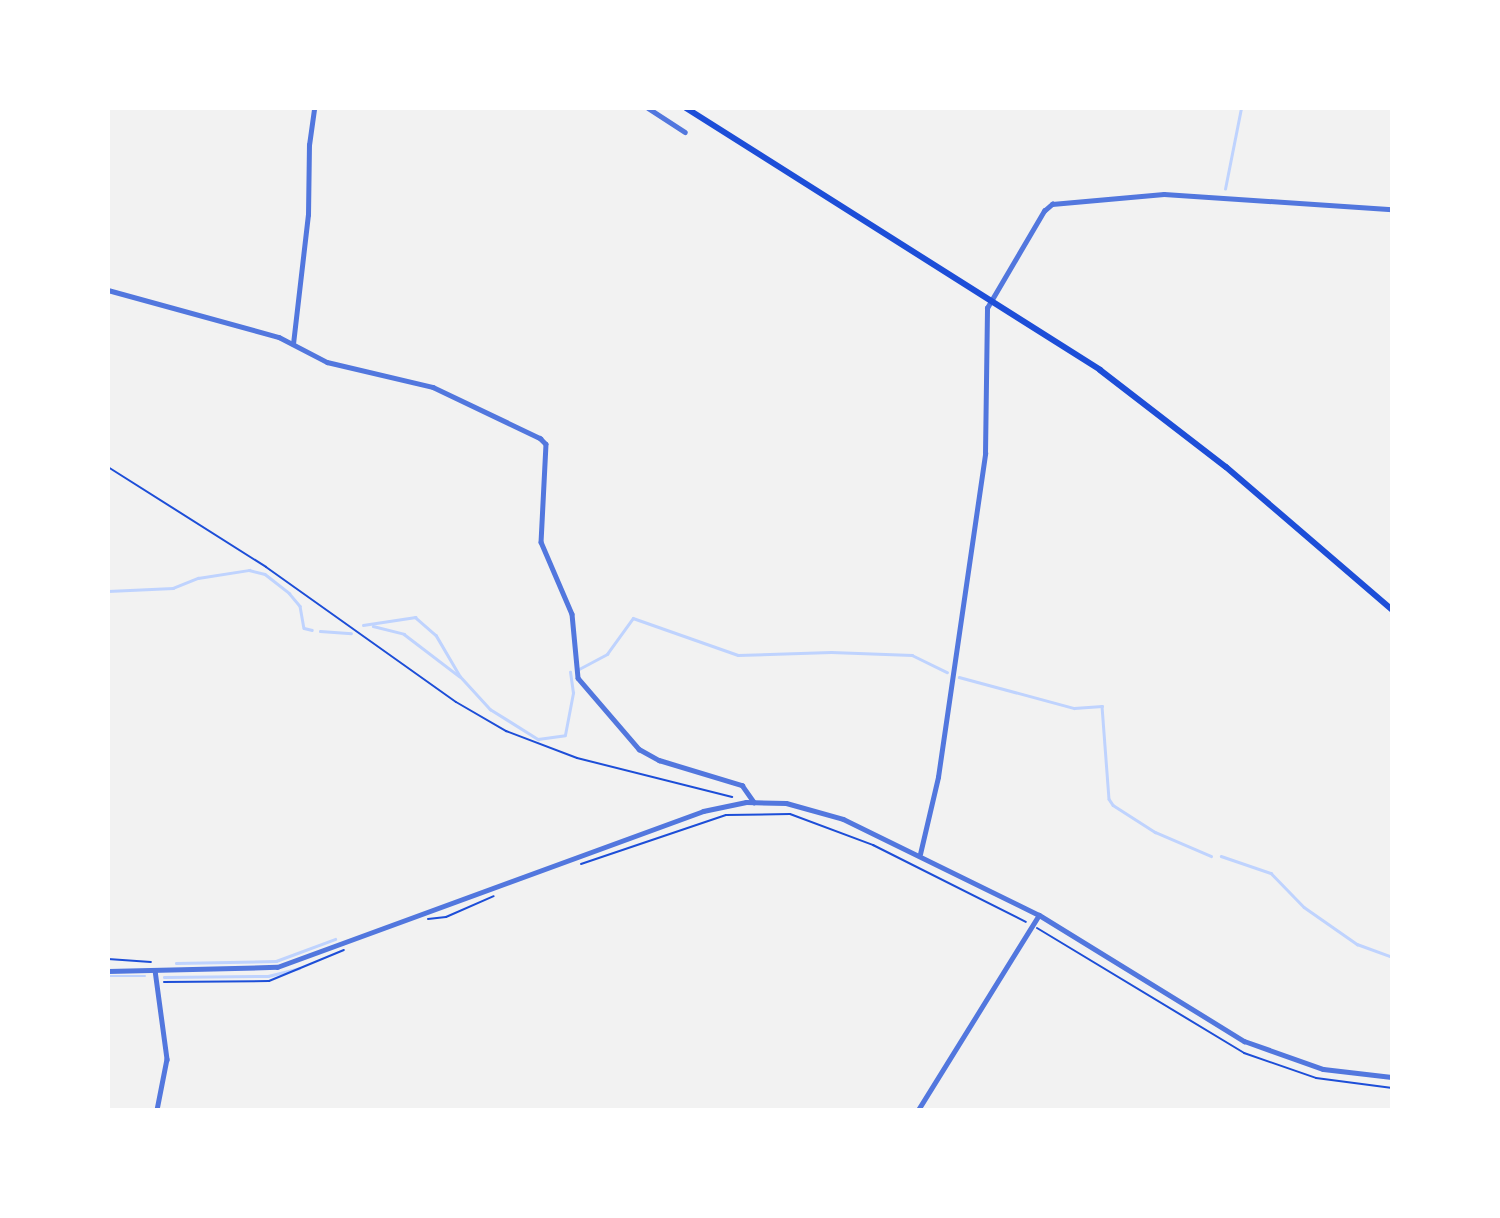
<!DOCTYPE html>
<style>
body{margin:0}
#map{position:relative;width:1500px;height:1218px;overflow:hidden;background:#f2f2f2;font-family:Figtree,sans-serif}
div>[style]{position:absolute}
.stream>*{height:2.5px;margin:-1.25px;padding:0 1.25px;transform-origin:1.25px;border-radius:1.25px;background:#bfd3fe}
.path>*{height:2px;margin:-1px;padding:0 1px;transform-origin:1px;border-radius:1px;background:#1d4ed8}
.minor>*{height:4.5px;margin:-2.25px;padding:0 2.25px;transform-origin:2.25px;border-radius:2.25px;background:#5277de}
.tertiary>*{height:5px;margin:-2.5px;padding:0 2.5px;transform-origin:2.5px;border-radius:2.5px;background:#5277de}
.primary>*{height:6px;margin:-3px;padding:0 3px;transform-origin:3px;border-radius:3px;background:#1d4ed8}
span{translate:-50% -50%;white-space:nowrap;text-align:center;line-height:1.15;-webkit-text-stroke:5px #fff;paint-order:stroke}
.frame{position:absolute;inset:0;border:110px solid #fff;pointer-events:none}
</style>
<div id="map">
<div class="stream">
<div style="left:1225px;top:189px;width:83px;rotate:-78.8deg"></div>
<div style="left:108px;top:591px;width:65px;rotate:-2.6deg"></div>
<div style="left:173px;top:588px;width:27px;rotate:-22deg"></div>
<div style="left:198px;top:578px;width:52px;rotate:-8.9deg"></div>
<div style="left:249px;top:570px;width:16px;rotate:14deg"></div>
<div style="left:265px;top:574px;width:31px;rotate:38deg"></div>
<div style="left:289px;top:593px;width:17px;rotate:50deg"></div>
<div style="left:300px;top:606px;width:22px;rotate:80deg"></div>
<div style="left:304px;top:628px;width:8px;rotate:14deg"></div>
<div style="left:363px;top:625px;width:53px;rotate:-8.7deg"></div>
<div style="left:415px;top:617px;width:28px;rotate:41deg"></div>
<div style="left:436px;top:635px;width:48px;rotate:59.7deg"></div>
<div style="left:460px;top:676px;width:45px;rotate:47.7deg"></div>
<div style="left:490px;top:709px;width:57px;rotate:32deg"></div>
<div style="left:538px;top:739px;width:27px;rotate:-8deg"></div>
<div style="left:565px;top:735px;width:43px;rotate:-79.2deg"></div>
<div style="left:573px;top:693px;width:21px;rotate:-98deg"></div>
<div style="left:373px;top:626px;width:32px;rotate:14deg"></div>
<div style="left:404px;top:634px;width:69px;rotate:37.4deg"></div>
<div style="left:320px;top:631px;width:31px;rotate:4deg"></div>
<div style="left:579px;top:669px;width:32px;rotate:-28deg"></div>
<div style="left:607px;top:654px;width:44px;rotate:-54.2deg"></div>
<div style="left:633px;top:618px;width:111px;rotate:19.4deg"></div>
<div style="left:738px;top:655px;width:93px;rotate:-1.8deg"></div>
<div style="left:831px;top:652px;width:81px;rotate:2.1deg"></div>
<div style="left:912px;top:655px;width:39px;rotate:26deg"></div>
<div style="left:959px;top:677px;width:119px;rotate:15.1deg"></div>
<div style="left:1074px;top:708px;width:28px;rotate:-4deg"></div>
<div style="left:1102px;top:706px;width:93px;rotate:85.7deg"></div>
<div style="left:1109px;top:799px;width:7px;rotate:56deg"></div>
<div style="left:1113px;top:805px;width:50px;rotate:32.7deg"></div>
<div style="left:1155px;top:832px;width:61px;rotate:23.2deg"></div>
<div style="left:1221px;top:856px;width:53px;rotate:18.8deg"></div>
<div style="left:1271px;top:873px;width:47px;rotate:45.9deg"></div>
<div style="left:1304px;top:907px;width:65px;rotate:34.9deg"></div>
<div style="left:1357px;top:944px;width:37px;rotate:20deg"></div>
<div style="left:176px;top:963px;width:100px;rotate:-1.1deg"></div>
<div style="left:276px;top:961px;width:63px;rotate:-20.4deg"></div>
<div style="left:108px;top:976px;width:37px"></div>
<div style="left:164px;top:977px;width:104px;rotate:-0.6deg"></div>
<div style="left:268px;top:976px;width:32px;rotate:-14deg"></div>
</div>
<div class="path">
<div style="left:108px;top:467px;width:187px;rotate:32.3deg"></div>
<div style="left:266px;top:567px;width:233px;rotate:35.4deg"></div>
<div style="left:456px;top:702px;width:58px;rotate:30.1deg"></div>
<div style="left:506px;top:731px;width:76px;rotate:20.8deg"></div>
<div style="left:577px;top:758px;width:160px;rotate:14.1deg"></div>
<div style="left:581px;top:864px;width:153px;rotate:-18.7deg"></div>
<div style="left:726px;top:815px;width:64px;rotate:-0.9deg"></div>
<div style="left:790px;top:814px;width:89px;rotate:20.5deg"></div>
<div style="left:873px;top:845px;width:171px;rotate:26.7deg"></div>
<div style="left:428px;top:919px;width:18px;rotate:-6deg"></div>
<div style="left:446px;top:917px;width:52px;rotate:-23.6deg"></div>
<div style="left:1037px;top:928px;width:242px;rotate:31.1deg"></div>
<div style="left:1244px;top:1053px;width:76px;rotate:19.1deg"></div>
<div style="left:1316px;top:1078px;width:77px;rotate:7.5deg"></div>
<div style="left:108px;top:959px;width:43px;rotate:4deg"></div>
<div style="left:164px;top:982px;width:105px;rotate:-0.5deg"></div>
<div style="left:269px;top:981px;width:81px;rotate:-22.5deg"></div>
</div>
<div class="minor">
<div style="left:648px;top:108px;width:44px;rotate:33deg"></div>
<div style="left:108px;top:290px;width:177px;rotate:15.4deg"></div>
<div style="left:279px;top:337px;width:54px;rotate:27.5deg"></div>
<div style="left:327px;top:362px;width:109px;rotate:13.3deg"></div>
<div style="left:433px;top:387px;width:119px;rotate:25.5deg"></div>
<div style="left:540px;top:438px;width:8px;rotate:45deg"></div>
<div style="left:546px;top:444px;width:98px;rotate:92.9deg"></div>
<div style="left:541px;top:542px;width:78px;rotate:66.7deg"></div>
<div style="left:572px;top:614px;width:64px;rotate:84.6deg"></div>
<div style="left:578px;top:678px;width:94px;rotate:49.3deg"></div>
<div style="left:639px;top:749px;width:23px;rotate:29deg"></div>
<div style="left:659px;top:760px;width:87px;rotate:16.8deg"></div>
<div style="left:742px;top:785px;width:21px;rotate:55deg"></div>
<div style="left:293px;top:344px;width:130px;rotate:-83.4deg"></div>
<div style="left:308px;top:215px;width:70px;rotate:-89.2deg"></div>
<div style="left:309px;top:145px;width:37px;rotate:-82deg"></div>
<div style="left:920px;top:854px;width:79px;rotate:-76.8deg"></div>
<div style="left:938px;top:777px;width:327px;rotate:-81.7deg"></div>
<div style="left:985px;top:453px;width:145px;rotate:-89.2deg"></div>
<div style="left:987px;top:308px;width:113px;rotate:-59.6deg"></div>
<div style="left:1044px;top:211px;width:11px;rotate:-41deg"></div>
<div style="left:1052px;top:204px;width:112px;rotate:-5.1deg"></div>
<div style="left:1164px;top:194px;width:228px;rotate:3.8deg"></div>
<div style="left:155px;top:970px;width:90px;rotate:82.3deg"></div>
<div style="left:167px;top:1059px;width:52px;rotate:101.1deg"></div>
<div style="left:918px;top:1110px;width:229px;rotate:-58.2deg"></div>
</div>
<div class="tertiary">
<div style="left:108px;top:971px;width:169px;rotate:-1.4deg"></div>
<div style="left:277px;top:967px;width:454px;rotate:-20.1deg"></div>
<div style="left:703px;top:811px;width:44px;rotate:-11.8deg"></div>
<div style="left:746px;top:802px;width:40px;rotate:1.4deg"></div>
<div style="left:786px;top:803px;width:59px;rotate:15.7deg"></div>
<div style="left:843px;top:819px;width:218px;rotate:26.1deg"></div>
<div style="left:1039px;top:915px;width:241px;rotate:31.6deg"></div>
<div style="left:1244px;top:1041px;width:84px;rotate:19.5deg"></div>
<div style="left:1323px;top:1069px;width:69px;rotate:6.6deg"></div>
</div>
<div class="primary">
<div style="left:686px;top:108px;width:490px;rotate:32.3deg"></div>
<div style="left:1100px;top:370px;width:159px;rotate:37.6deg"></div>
<div style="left:1226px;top:467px;width:219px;rotate:40.7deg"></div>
</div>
<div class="frame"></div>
</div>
